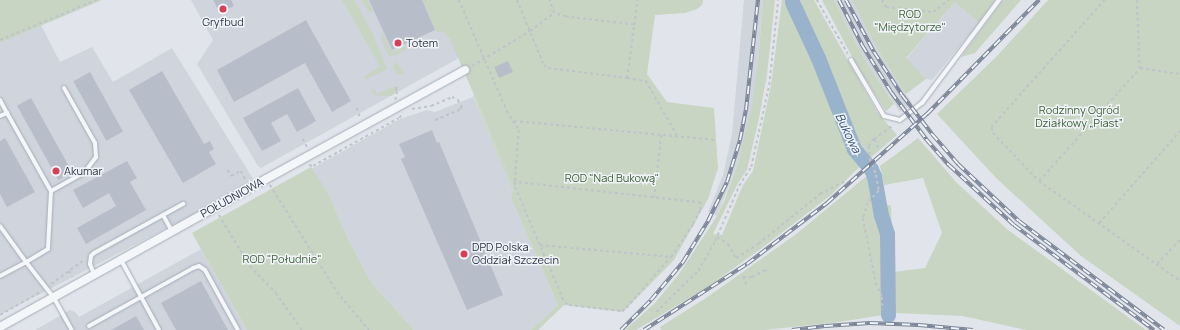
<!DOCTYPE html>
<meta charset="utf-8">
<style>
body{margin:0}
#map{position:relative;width:1180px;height:330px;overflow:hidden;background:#e1e5eb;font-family:Manrope,sans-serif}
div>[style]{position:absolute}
.built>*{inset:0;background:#cfd4dd}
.green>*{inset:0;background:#c7d5c2}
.river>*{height:15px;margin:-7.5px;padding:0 7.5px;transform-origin:7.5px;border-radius:7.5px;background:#9ab3cd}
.building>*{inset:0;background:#b8bec9;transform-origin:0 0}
.path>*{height:1.5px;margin-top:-0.75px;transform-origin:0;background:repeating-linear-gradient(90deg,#bfc3ca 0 3px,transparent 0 6px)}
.roads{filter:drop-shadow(0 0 1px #a6acb6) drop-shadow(0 0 1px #a6acb6)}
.service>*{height:4px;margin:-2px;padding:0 2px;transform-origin:2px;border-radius:2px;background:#f4f6f9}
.minor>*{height:8px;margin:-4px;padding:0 4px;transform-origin:4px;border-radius:4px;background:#f4f6f9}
.rail>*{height:4px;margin-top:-2px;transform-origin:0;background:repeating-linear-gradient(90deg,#f1f4f8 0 8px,#7a8496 0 16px);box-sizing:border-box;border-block:1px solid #7a8496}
.dots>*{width:11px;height:11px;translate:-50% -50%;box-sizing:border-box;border:2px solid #f1f4f8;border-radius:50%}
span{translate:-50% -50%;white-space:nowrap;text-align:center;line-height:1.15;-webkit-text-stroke:3px #f1f4f8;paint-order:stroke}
.park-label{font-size:11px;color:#3d6135}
.poi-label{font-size:11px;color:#283244}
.left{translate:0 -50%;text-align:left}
.street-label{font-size:11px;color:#283244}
.water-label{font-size:12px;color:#2f517b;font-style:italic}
</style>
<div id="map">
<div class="built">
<div style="clip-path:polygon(191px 0,433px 0,459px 58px,261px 168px,258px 166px,197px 64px,213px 40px)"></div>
<div style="clip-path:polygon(744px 0,763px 0,756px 86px,749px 124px,738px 163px,717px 216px,708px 212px,723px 175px,732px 134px)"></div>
<div style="clip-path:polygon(834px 0,852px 0,877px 49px,912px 103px,900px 112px,862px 55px)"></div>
<div style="clip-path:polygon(955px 2px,979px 23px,932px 80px,926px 79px,906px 59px)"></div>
<div style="clip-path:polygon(41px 25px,60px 62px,92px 47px,113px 82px,172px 48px,255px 182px,0 315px,0 43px)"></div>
<div style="clip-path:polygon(473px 97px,513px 191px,511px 198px,558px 305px,531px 330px,414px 330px,371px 282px,348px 239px,328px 193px,311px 169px,400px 119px,427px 110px,435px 112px)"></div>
<div style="clip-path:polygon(201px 249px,247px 330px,35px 330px,70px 310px,75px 312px,79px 317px)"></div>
</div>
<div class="green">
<div style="clip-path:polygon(0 0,102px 0,0 43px)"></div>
<div style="clip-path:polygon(342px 0,354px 0,372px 32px,387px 69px,366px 79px,371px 90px,374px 89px,377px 94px,395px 86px,397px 90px,391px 96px,374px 95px,364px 77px,380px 66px)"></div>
<div style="clip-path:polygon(361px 0,368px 0,374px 13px,368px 11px)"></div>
<div style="clip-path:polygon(422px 0,703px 0,702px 5px,697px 9px,685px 13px,655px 15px,647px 74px,667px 102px,714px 108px,718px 168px,708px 199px,674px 260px,623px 312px,564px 305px,538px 330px,531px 330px,558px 305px,511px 198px,513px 191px,473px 96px,474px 96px,541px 251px,450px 39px,444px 32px,437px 32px)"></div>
<div style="clip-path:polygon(763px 0,775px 0,767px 75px,759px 118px,747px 170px,738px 183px,713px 234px,722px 235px,743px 185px,753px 171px,771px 85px,782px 0,814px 0,877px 112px,897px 135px,854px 172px,831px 195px,755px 253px,706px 288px,636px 330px,625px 330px,655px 303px,679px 274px,717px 216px,725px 199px,738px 163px,752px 105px,758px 63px)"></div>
<div style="clip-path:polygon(822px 0,834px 0,862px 55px,894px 104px,886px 111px,856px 64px)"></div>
<div style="clip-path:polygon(852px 0,995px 0,979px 23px,955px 2px,906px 58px,926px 79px,906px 94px,877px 49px)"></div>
<div style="clip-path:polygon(1003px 0,1021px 0,975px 53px,961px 57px)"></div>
<div style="clip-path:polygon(1048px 0,1180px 0,1180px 326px,1081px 256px,996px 178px,937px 114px,997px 56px)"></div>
<div style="clip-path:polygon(382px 32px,392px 52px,411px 44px,412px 46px,394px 56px,390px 56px,386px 51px,381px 36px)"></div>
<div style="clip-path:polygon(397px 62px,404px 73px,401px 75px,397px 74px,393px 66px)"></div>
<div style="clip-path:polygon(918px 138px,957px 183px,1008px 230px,1146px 330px,1026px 330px,963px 316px,896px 313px,839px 322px,764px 330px,661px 330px,660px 327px,706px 298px,795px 235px,868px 175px,878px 201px,891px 206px,894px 272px,925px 268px,942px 233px,923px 178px,884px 185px,880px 166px)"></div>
<div style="clip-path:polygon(311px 167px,328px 193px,348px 239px,371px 282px,414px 330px,247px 330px,192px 233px)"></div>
</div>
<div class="river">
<div style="left:792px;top:2px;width:62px;rotate:65.1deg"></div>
<div style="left:818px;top:58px;width:98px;rotate:68.4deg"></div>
<div style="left:854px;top:149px;width:26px;rotate:50deg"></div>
<div style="left:871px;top:169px;width:8px;rotate:67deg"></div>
<div style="left:874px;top:176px;width:40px;rotate:80deg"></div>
<div style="left:881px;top:215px;width:20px;rotate:72deg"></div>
<div style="left:887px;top:234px;width:81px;rotate:89.3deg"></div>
</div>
<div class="building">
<div style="clip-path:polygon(213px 0,231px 0,234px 6px,220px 13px)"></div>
<div style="clip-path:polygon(369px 0,422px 0,435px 30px,392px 50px)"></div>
<div style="clip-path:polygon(306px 20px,351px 101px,332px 112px,305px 63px,234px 102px,217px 70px)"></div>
<div style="left:508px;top:61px;width:12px;height:15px;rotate:66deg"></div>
<div style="clip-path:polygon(162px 71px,204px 144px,210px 141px,214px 149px,209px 152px,216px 164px,183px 183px,129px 90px)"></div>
<div style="left:90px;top:72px;width:68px;height:19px;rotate:61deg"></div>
<div style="clip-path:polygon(298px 88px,316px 121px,297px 132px,287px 114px,271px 123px,281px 141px,262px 151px,243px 118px)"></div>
<div style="left:31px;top:98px;width:85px;height:16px;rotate:61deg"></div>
<div style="clip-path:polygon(432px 130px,437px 143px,439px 142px,503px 295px,467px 310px,401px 159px,405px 157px,399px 144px)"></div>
<div style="clip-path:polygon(5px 138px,35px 192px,7px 207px,0 194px,0 141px)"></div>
<div style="clip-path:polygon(127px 161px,137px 178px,130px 182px,146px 210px,86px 244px,77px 228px,116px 206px,109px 193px,83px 208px,73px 190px)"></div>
<div style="clip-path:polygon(201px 281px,228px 330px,176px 330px,165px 310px,161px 303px)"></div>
<div style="clip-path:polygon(136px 316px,144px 330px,111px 330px)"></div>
</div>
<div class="path">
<div style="left:459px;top:0;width:121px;rotate:66.6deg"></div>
<div style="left:507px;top:111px;width:22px;rotate:58deg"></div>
<div style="left:519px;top:130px;width:52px;rotate:94.4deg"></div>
<div style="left:515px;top:182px;width:5px;rotate:90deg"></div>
<div style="left:515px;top:187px;width:126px;rotate:66.7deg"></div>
<div style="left:565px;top:303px;width:4px;rotate:27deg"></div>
<div style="left:569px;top:305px;width:53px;rotate:6.5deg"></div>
<div style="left:622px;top:311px;width:5px;rotate:-37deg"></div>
<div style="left:626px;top:308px;width:68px;rotate:-48.6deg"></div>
<div style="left:671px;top:257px;width:40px;rotate:-56deg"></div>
<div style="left:693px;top:224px;width:16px;rotate:-63deg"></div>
<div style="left:700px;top:210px;width:7px;rotate:-82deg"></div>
<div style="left:701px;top:203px;width:187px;rotate:-173.6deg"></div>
<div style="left:517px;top:0;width:70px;rotate:67.4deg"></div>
<div style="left:544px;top:65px;width:5px;rotate:37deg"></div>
<div style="left:548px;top:68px;width:80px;rotate:7.2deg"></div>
<div style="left:627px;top:78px;width:53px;rotate:-82.5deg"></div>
<div style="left:634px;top:25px;width:68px;rotate:-173.3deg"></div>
<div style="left:566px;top:17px;width:13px;rotate:-162deg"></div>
<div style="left:554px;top:13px;width:14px;rotate:-111deg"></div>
<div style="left:817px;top:0;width:62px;rotate:60.1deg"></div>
<div style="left:882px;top:0;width:8px;rotate:60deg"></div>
<div style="left:886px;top:7px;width:47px;rotate:6.1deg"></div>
<div style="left:933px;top:12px;width:20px;rotate:-37deg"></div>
<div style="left:1105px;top:0;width:170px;rotate:131.7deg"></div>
<div style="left:992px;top:127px;width:6px;rotate:81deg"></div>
<div style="left:993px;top:133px;width:66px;rotate:46.2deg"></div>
<div style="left:1039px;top:181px;width:173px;rotate:35.3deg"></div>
<div style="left:1137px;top:0;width:68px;rotate:87.5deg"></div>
<div style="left:634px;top:25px;width:25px;rotate:-83deg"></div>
<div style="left:0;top:40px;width:104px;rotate:-22.6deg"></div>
<div style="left:472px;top:66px;width:68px;rotate:-31.1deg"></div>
<div style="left:530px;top:31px;width:30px;rotate:-37deg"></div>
<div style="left:627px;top:78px;width:19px;rotate:9deg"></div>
<div style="left:646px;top:81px;width:64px;rotate:60.3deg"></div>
<div style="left:395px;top:100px;width:8px;rotate:-76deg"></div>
<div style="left:397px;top:92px;width:4px;rotate:-124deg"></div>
<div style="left:395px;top:89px;width:5px;rotate:-37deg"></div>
<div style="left:357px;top:108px;width:10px;rotate:73deg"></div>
<div style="left:412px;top:109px;width:19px;rotate:-9deg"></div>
<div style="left:431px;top:106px;width:23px;rotate:-23deg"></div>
<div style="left:452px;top:97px;width:7px;rotate:27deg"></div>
<div style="left:458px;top:100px;width:8px;rotate:60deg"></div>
<div style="left:462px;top:107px;width:4px;rotate:124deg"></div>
<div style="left:460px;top:110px;width:28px;rotate:157deg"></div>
<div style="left:514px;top:121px;width:203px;rotate:5.4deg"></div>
<div style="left:303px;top:139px;width:9px;rotate:63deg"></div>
<div style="left:874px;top:139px;width:9px;rotate:126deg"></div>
<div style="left:869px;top:146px;width:13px;rotate:86deg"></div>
<div style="left:870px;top:159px;width:17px;rotate:69deg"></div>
<div style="left:876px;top:175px;width:16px;rotate:79deg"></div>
<div style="left:879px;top:191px;width:16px;rotate:133deg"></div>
<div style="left:868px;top:203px;width:16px;rotate:108deg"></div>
<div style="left:863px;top:218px;width:66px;rotate:78.7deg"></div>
<div style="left:876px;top:283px;width:15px;rotate:67deg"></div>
<div style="left:882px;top:297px;width:13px;rotate:86deg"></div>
<div style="left:878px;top:148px;width:10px;rotate:-114deg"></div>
<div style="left:874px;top:139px;width:24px;rotate:-36deg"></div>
<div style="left:309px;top:165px;width:4px;rotate:14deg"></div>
<div style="left:313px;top:166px;width:98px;rotate:-29.2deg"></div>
<div style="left:399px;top:118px;width:6px;rotate:-51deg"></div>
<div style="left:228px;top:170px;width:7px;rotate:63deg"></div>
<div style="left:231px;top:176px;width:11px;rotate:-27deg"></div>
<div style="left:241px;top:171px;width:11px;rotate:63deg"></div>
<div style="left:1039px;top:181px;width:152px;rotate:-48.2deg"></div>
<div style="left:1140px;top:68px;width:40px;rotate:8.5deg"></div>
<div style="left:270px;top:185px;width:126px;rotate:57.9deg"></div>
<div style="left:337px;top:292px;width:50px;rotate:49.9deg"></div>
<div style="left:654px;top:198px;width:63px;rotate:-83.7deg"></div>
<div style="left:219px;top:215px;width:60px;rotate:58.7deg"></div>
<div style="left:250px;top:266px;width:37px;rotate:46deg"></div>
<div style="left:276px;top:293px;width:45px;rotate:54.9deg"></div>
<div style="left:1099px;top:223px;width:123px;rotate:-48.6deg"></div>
<div style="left:717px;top:237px;width:13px;rotate:32deg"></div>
<div style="left:728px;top:244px;width:16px;rotate:60deg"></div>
<div style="left:736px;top:258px;width:26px;rotate:-32deg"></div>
<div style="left:758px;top:244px;width:80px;rotate:-38.9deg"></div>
<div style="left:820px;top:194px;width:30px;rotate:-27deg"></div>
<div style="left:540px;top:245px;width:132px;rotate:5.2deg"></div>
<div style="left:1157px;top:264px;width:34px;rotate:-47deg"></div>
<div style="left:69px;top:271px;width:7px;rotate:56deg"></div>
<div style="left:51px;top:284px;width:41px;rotate:-36deg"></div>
<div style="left:746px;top:285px;width:9px;rotate:-111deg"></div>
<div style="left:743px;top:277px;width:9px"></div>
<div style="left:752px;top:277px;width:16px;rotate:-27deg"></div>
<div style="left:766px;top:270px;width:1px;rotate:45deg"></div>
<div style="left:656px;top:312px;width:59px;rotate:-44.3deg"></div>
<div style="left:698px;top:271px;width:34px;rotate:-60deg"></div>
<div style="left:715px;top:241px;width:60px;rotate:-66.4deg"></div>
<div style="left:739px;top:186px;width:22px;rotate:-58deg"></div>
<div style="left:751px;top:167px;width:84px;rotate:-77.6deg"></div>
<div style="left:769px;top:85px;width:85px;rotate:-84deg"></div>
<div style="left:0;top:315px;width:48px;rotate:-29.7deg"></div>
</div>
<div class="roads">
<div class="service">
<div style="left:851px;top:60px;width:65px;rotate:59.5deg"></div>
<div style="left:884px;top:116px;width:16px;rotate:14deg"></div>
<div style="left:900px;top:120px;width:28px;rotate:-38deg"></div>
<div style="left:922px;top:103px;width:129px;rotate:-53.2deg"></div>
<div style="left:0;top:100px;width:15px;rotate:62deg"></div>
<div style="left:0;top:116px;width:8px;rotate:-23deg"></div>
<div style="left:7px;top:113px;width:90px;rotate:60.6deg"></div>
<div style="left:51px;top:191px;width:58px;rotate:93deg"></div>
<div style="left:48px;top:249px;width:26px;rotate:149deg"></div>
<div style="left:26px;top:262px;width:44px;rotate:-125.8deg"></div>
<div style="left:51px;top:191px;width:38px;rotate:-29deg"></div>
<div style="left:84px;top:173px;width:20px;rotate:-53deg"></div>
<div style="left:96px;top:157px;width:14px;rotate:-94deg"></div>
<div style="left:95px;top:143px;width:63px;rotate:-119.4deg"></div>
<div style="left:163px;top:215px;width:18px;rotate:61deg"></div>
<div style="left:121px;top:260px;width:80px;rotate:61.5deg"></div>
<div style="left:94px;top:274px;width:11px;rotate:-112deg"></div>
<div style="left:90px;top:264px;width:8px;rotate:-83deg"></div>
<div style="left:91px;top:256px;width:4px;rotate:-45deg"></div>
<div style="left:94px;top:253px;width:102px;rotate:-28.8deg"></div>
<div style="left:0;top:276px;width:30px;rotate:-28deg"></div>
<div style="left:26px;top:262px;width:46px;rotate:52.1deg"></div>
<div style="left:54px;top:298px;width:37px;rotate:61deg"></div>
<div style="left:89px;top:326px;width:119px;rotate:-29.1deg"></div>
<div style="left:193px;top:268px;width:6px;rotate:-18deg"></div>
<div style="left:199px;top:266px;width:7px;rotate:34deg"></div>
<div style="left:205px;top:270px;width:68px;rotate:61.2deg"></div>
</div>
<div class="minor">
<div style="left:0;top:327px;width:304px;rotate:-29.1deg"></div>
<div style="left:266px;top:179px;width:227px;rotate:-28.7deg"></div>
</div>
</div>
<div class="rail">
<div style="left:839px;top:0;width:51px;rotate:62.9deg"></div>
<div style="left:862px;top:45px;width:55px;rotate:58.3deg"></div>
<div style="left:891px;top:92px;width:59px;rotate:53.3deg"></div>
<div style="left:926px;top:139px;width:35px;rotate:49deg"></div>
<div style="left:949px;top:165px;width:88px;rotate:42.7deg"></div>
<div style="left:1014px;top:225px;width:175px;rotate:36.9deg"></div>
<div style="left:846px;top:0;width:59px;rotate:61.7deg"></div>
<div style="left:874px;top:52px;width:51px;rotate:56.9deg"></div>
<div style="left:902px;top:95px;width:49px;rotate:52.4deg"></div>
<div style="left:932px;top:134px;width:40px;rotate:49deg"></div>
<div style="left:958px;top:164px;width:83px;rotate:43.1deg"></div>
<div style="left:1019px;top:221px;width:181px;rotate:36.9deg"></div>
<div style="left:621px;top:330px;width:42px;rotate:-45deg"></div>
<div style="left:651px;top:300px;width:50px;rotate:-49.9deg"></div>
<div style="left:683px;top:262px;width:48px;rotate:-58.6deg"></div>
<div style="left:708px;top:221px;width:43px;rotate:-64deg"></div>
<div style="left:727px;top:182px;width:44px;rotate:-72.8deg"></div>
<div style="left:740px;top:140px;width:31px;rotate:-79deg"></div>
<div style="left:746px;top:110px;width:111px;rotate:-83.8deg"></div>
<div style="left:644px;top:330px;width:122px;rotate:-32.7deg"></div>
<div style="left:747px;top:264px;width:101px;rotate:-37.3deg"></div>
<div style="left:827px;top:203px;width:134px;rotate:-41.7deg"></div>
<div style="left:927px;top:114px;width:160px;rotate:-45.5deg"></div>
<div style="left:792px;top:330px;width:33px;rotate:-7deg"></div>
<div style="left:825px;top:326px;width:45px;rotate:-3.8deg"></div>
<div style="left:870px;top:323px;width:49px;rotate:2.3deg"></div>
<div style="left:919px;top:325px;width:54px;rotate:5.3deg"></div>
</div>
<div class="dots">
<div style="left:223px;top:9px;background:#d73f55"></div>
<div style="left:398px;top:43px;background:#d73f55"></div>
<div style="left:56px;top:171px;background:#d73f55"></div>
<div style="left:464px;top:254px;background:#d73f55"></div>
</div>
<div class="park-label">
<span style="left:910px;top:21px">ROD<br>"Międzytorze"</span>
<span style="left:1079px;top:117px">Rodzinny Ogród<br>Działkowy „Piast”</span>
<span style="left:612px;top:178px">ROD "Nad Bukową"</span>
<span style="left:282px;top:259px">ROD "Południe"</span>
</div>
<div class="poi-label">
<span style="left:223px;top:22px">Gryfbud</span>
<span class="left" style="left:406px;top:43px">Totem</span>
<span class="left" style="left:64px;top:171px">Akumar</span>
<span class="left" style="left:472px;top:254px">DPD Polska<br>Oddział Szczecin</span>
</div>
<div class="street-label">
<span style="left:232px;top:198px;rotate:-29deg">POŁUDNIOWA</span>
</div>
<div class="water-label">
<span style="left:848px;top:133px;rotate:64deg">Bukowa</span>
</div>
</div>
